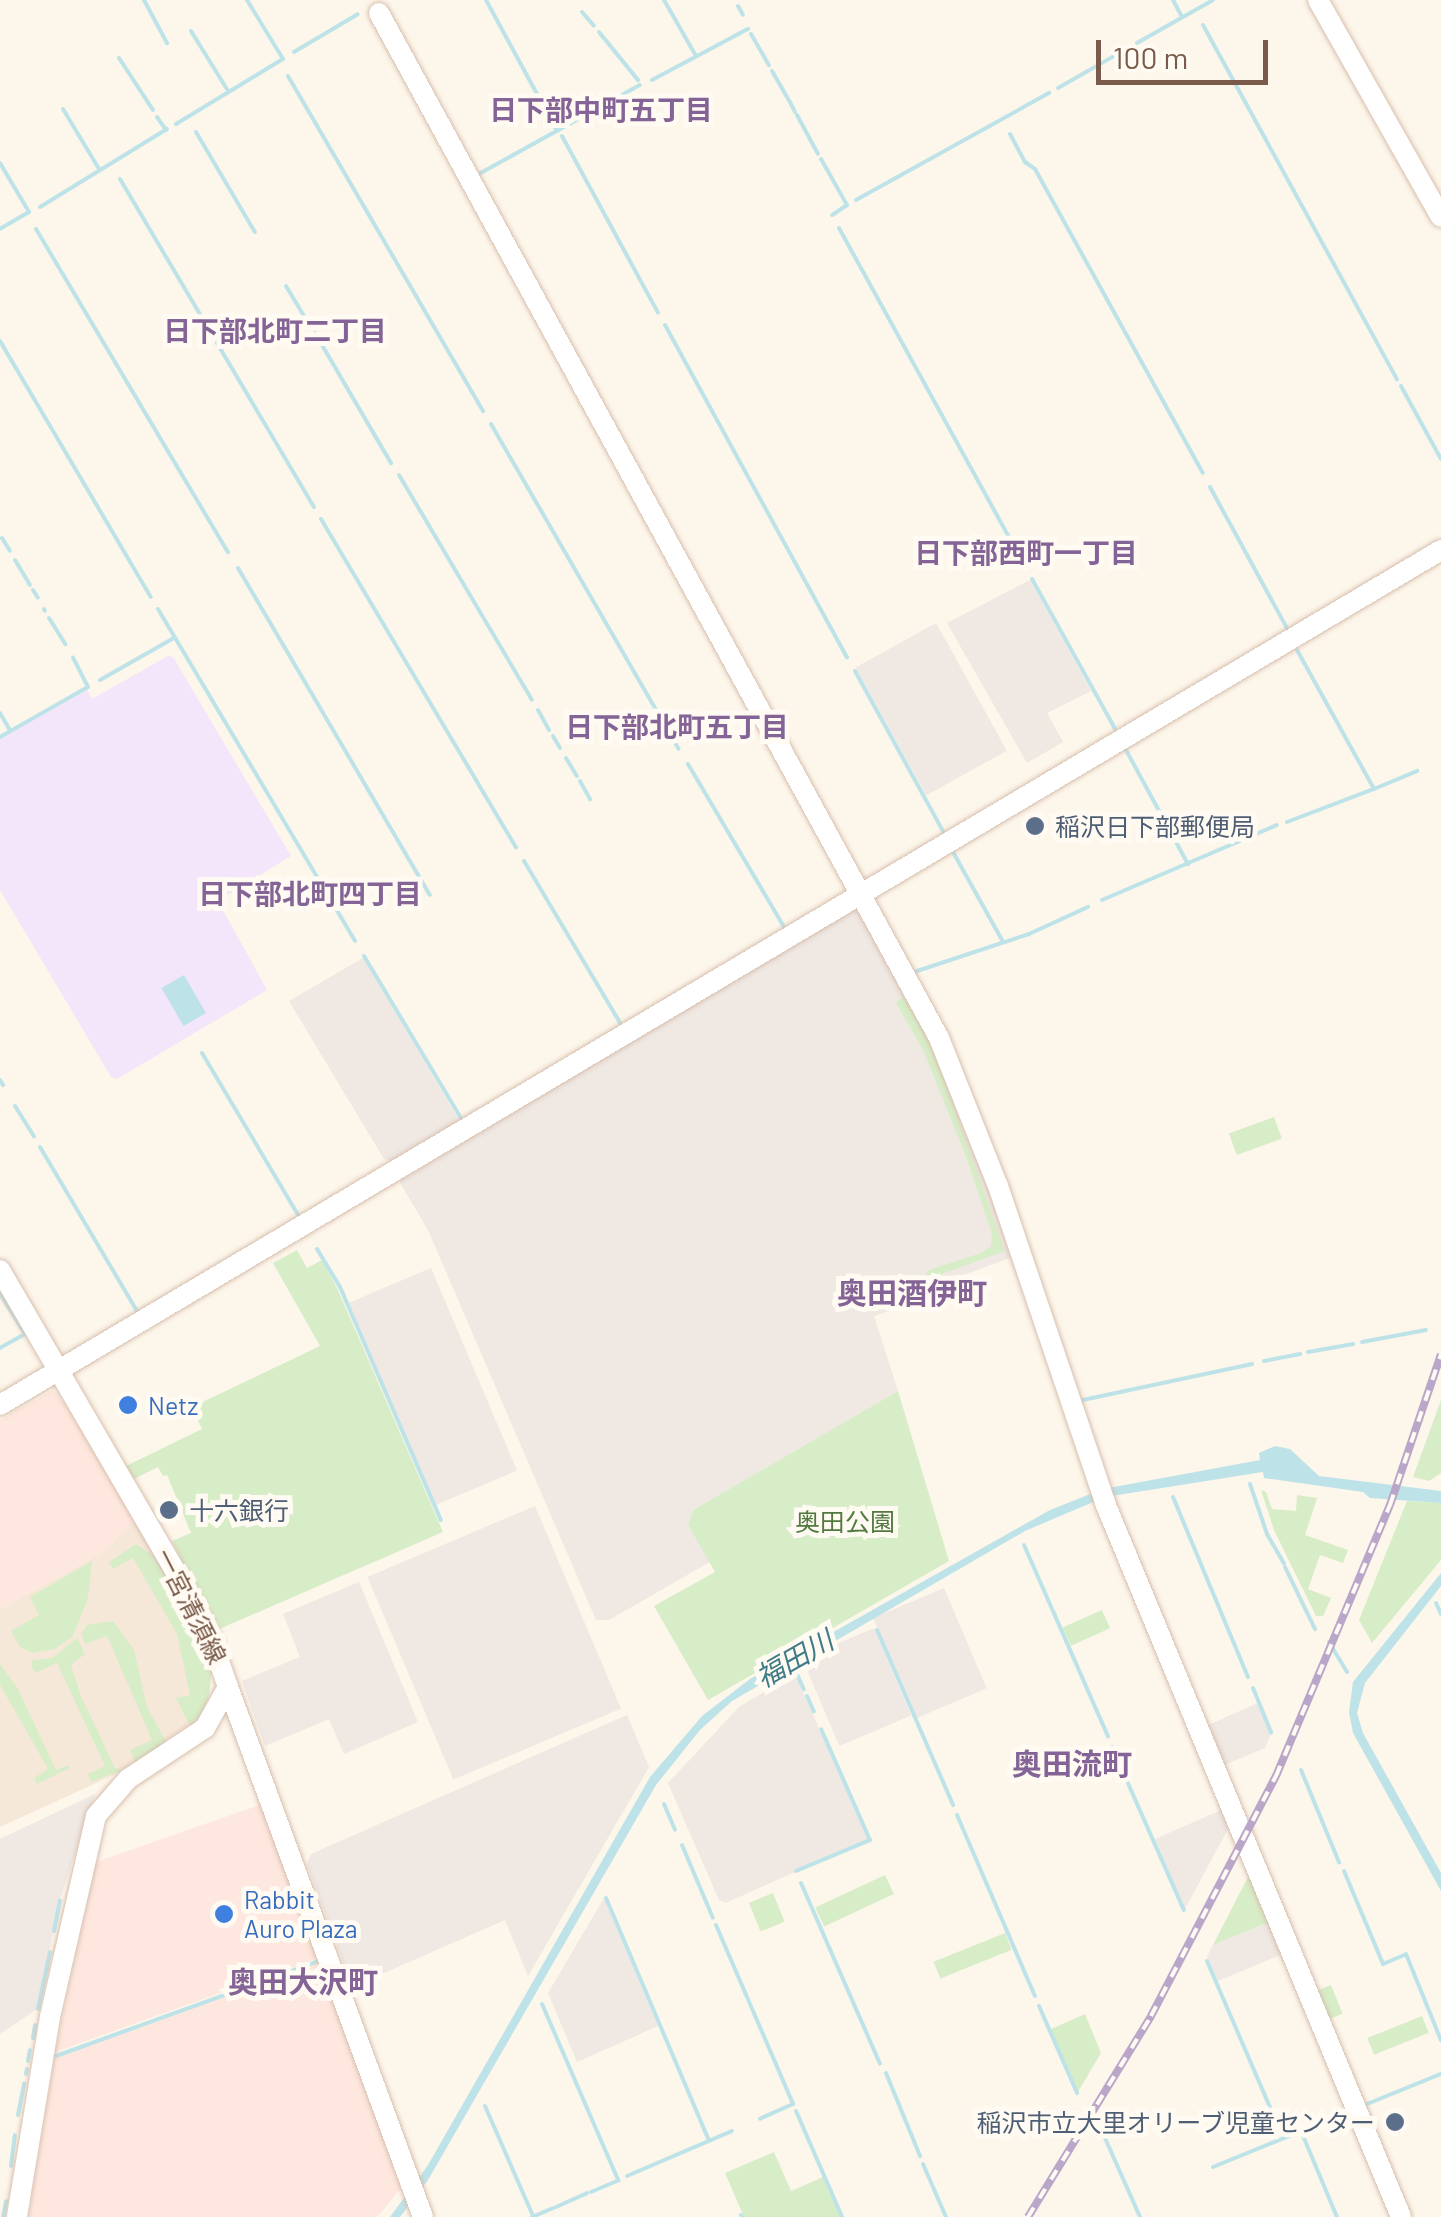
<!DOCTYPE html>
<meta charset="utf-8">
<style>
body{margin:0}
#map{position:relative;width:1441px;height:2217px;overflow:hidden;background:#fdf6ea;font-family:Barlow,"Noto Sans JP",sans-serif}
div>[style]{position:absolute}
.residential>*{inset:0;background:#f6e8d8}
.commercial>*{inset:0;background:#fee7de}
.industrial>*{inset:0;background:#efe8e3;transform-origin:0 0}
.education>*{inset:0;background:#f3e6fa}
.green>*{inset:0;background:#d7edc7;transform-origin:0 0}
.water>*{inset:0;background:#bde3e9;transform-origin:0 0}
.stream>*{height:4px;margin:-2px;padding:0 2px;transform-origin:2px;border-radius:2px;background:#bde3e9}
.roads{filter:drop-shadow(0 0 2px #d7bfae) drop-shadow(0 0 2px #d7bfae)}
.secondary>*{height:20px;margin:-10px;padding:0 10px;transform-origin:10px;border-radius:10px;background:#fff}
.rail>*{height:8px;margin-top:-4px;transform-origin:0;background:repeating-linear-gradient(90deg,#fffaf2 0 11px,#b9a6c9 0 22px);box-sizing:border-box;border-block:2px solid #b9a6c9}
.dots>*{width:28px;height:28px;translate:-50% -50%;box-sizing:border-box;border:5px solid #fffaf2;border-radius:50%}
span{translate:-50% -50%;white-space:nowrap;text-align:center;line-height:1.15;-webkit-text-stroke:10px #fffaf2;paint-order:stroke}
.service-label{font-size:25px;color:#4e5e75}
.left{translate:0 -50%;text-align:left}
.right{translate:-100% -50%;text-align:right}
.shop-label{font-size:25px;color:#366cbe}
.park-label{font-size:25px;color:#527a40}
.street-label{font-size:25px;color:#7a5b4b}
.neighbourhood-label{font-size:28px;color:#846496;font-weight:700}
.water-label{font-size:28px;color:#407c87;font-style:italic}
.quarter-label{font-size:30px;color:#846496;font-weight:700}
.scale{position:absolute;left:1096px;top:40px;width:172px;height:45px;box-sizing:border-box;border:5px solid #7a5b4b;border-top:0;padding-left:12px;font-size:30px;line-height:35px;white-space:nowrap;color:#7a5b4b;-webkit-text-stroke:8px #fffaf2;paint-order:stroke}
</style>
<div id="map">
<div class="residential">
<div style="clip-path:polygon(135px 1519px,187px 1612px,209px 1696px,200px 1717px,116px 1774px,0 1827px,0 1609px,105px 1551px)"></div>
</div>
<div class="commercial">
<div style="clip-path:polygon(53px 1390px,82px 1425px,135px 1519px,105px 1551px,0 1609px,0 1420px)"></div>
<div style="clip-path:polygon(265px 1803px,321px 1957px,55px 2052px,96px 1862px)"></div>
<div style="clip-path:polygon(323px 1961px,403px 2186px,377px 2217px,29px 2217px,54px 2058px)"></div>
</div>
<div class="industrial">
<div style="clip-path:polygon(1030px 580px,1091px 691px,1047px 713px,1063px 742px,1027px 763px,947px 623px)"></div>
<div style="left:936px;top:623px;width:146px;height:92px;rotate:61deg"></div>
<div style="clip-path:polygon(861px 905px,935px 1041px,1015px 1256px,942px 1283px,941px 1294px,874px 1316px,898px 1391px,693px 1510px,688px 1525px,710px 1562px,609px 1620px,596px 1620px,428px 1230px,399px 1181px)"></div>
<div style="clip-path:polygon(363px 958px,459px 1120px,390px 1161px,384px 1159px,289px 1001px)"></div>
<div style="left:431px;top:1268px;width:220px;height:89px;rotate:67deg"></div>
<div style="left:535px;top:1506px;width:220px;height:182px;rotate:67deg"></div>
<div style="clip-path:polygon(359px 1582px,418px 1722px,344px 1754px,329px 1719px,265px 1746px,242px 1681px,300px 1657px,283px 1614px)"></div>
<div style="left:944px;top:1588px;width:109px;height:77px;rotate:67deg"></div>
<div style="left:874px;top:1628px;width:95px;height:78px;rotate:67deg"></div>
<div style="clip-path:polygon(795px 1674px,868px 1839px,726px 1903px,719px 1900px,668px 1783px,739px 1707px)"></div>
<div style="clip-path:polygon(1258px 1703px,1271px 1734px,1265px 1748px,1222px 1766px,1206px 1726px)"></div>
<div style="clip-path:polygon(627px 1715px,649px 1767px,528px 1976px,505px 1920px,352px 1987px,307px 1864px,311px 1854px)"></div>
<div style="clip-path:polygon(95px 1794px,60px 1899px,37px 2009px,0 2034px,0 1839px)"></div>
<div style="clip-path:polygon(1226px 1808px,1228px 1829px,1185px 1909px,1155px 1839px)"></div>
<div style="clip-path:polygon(604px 1898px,658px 2026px,577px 2062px,548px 1993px)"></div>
<div style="clip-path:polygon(1272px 1921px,1285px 1953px,1218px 1981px,1207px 1957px,1213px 1945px)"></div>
</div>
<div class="education">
<div style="clip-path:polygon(168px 656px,173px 657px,291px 856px,218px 901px,267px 990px,117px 1079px,111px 1077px,0 890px,0 739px,87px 690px,92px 699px)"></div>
</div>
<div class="green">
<div style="clip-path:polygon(903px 996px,932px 1045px,1005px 1251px,936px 1276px,929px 1290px,871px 1308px,866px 1305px,873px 1297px,919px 1283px,929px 1270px,981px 1253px,991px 1246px,992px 1233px,966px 1157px,923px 1050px,896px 1003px)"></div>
<div style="left:1274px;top:1117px;width:23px;height:48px;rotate:70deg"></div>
<div style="clip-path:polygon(297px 1250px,307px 1268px,322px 1260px,337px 1288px,443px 1532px,217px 1630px,172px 1541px,191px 1533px,167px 1475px,163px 1476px,158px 1467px,134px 1479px,126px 1466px,202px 1429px,192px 1407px,320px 1346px,273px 1263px)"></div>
<div style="clip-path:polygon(898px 1391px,949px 1561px,708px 1700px,654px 1606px,715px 1572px,688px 1525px,693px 1510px)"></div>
<div style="clip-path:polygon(1441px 1400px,1441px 1473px,1429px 1481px,1413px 1477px)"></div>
<div style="clip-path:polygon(1261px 1490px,1266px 1492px,1272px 1509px,1296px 1511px,1297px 1495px,1317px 1498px,1305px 1535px,1348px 1550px,1343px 1563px,1320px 1555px,1308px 1589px,1331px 1598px,1323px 1616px,1316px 1616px,1274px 1530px)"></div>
<div style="clip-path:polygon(1407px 1501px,1441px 1503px,1441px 1560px,1372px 1643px,1359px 1620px)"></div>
<div style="clip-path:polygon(136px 1544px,157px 1558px,212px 1668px,209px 1696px,200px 1717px,190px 1726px,176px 1698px,190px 1695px,177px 1634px,133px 1558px,113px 1569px,109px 1562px)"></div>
<div style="clip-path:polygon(92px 1561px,88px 1598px,73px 1636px,55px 1649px,32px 1653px,20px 1647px,11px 1631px,39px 1615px,30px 1597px)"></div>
<div style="left:1102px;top:1610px;width:20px;height:43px;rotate:66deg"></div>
<div style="clip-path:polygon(113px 1621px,134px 1650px,147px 1707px,167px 1743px,135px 1762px,130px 1750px,152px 1740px,107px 1636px,85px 1644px,81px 1634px,87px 1625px)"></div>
<div style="clip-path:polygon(77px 1638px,85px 1654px,71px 1665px,81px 1696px,115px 1768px,123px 1770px,91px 1782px,88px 1774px,105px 1766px,57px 1663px,35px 1673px,32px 1667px,32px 1660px,53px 1658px)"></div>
<div style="clip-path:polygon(0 1664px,17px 1687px,56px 1770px,69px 1765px,70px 1768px,37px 1784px,34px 1778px,48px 1769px,0 1685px)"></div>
<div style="left:885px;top:1875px;width:21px;height:77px;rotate:65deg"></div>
<div style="clip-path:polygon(1253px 1876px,1272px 1921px,1213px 1945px,1248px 1877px)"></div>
<div style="left:773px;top:1893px;width:31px;height:26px;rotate:68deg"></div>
<div style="left:1005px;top:1933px;width:18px;height:77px;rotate:68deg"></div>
<div style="left:1331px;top:1985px;width:31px;height:19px;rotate:68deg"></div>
<div style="clip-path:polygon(1085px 2014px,1101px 2053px,1078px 2092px,1051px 2029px)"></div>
<div style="left:1422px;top:2016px;width:18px;height:59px;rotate:68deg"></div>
<div style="clip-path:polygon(774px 2152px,791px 2191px,823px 2177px,840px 2217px,744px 2217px,725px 2173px)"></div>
</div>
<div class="water">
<div style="left:184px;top:975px;width:44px;height:26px;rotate:60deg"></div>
<div style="clip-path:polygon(1275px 1446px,1290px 1449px,1319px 1476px,1441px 1491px,1441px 1503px,1370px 1498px,1363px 1492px,1264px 1478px,1263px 1472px,1105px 1497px,1025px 1531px,732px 1701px,700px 1730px,656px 1785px,428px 2180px,400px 2217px,390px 2217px,428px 2165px,650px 1777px,702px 1716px,750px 1679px,1050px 1510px,1103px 1489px,1260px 1460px,1259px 1453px)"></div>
<div style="clip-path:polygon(1441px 1573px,1441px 1586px,1365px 1683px,1357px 1713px,1363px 1733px,1441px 1873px,1441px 1891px,1353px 1733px,1349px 1712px,1353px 1682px)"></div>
</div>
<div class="stream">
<div style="left:144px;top:0;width:49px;rotate:61.9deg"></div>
<div style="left:486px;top:0;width:149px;rotate:61.5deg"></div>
<div style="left:664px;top:0;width:64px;rotate:60.3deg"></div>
<div style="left:1173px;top:0;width:19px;rotate:62deg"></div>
<div style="left:738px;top:6px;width:10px;rotate:61deg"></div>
<div style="left:582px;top:12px;width:18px;rotate:49deg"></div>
<div style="left:1203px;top:25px;width:404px;rotate:61.3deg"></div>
<div style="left:191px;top:31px;width:70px;rotate:58.3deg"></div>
<div style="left:599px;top:32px;width:62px;rotate:50.9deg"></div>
<div style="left:751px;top:34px;width:36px;rotate:60deg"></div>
<div style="left:1137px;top:43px;width:87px;rotate:-29.5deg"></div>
<div style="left:294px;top:52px;width:74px;rotate:-30.7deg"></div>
<div style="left:119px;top:58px;width:62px;rotate:56.8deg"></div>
<div style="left:772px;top:71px;width:34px;rotate:60deg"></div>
<div style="left:288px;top:76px;width:388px;rotate:59.8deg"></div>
<div style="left:652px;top:80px;width:109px;rotate:-28deg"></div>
<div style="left:1058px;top:88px;width:83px;rotate:-29.7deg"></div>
<div style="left:790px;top:102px;width:11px;rotate:63deg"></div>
<div style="left:63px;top:109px;width:70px;rotate:59deg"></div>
<div style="left:797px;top:115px;width:44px;rotate:61.7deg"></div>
<div style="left:157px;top:117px;width:16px;rotate:55deg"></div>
<div style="left:176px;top:124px;width:125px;rotate:-31.3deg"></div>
<div style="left:283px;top:59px;width:69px;rotate:-121.4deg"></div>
<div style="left:196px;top:132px;width:116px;rotate:59.5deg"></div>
<div style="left:1010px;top:134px;width:32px;rotate:62deg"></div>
<div style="left:1025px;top:162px;width:12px;rotate:35deg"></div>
<div style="left:1035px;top:169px;width:347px;rotate:61.1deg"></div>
<div style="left:562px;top:136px;width:201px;rotate:61.5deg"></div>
<div style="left:821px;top:159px;width:53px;rotate:60.5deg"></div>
<div style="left:847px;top:205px;width:18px;rotate:146deg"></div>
<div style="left:0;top:163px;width:57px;rotate:59.4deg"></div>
<div style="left:29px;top:212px;width:34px;rotate:150deg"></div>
<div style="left:477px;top:175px;width:186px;rotate:-28.9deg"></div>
<div style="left:120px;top:179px;width:381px;rotate:59.4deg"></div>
<div style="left:856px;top:200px;width:221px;rotate:-29deg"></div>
<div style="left:40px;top:207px;width:149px;rotate:-31.6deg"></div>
<div style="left:839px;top:228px;width:386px;rotate:61.2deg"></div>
<div style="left:36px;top:229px;width:376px;rotate:59.3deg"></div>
<div style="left:286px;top:286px;width:37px;rotate:59deg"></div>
<div style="left:665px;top:325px;width:379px;rotate:61.3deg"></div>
<div style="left:315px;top:333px;width:151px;rotate:59.7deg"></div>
<div style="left:0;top:341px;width:297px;rotate:59.5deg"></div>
<div style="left:1401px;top:386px;width:83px;rotate:61.3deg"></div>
<div style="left:491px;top:424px;width:375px;rotate:60deg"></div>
<div style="left:399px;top:475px;width:261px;rotate:59.4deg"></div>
<div style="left:1210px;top:487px;width:161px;rotate:61.4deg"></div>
<div style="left:321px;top:519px;width:382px;rotate:59.3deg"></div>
<div style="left:2px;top:538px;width:15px;rotate:58deg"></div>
<div style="left:15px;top:560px;width:29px;rotate:59deg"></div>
<div style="left:238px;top:568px;width:379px;rotate:59.6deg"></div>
<div style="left:1032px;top:579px;width:171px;rotate:61deg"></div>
<div style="left:33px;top:590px;width:9px;rotate:58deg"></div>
<div style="left:44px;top:609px;width:2px;rotate:63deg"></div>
<div style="left:158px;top:609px;width:386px;rotate:59.3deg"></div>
<div style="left:49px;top:618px;width:31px;rotate:58deg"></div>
<div style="left:1297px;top:650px;width:159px;rotate:61deg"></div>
<div style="left:1374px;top:789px;width:47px;rotate:-22.7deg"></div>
<div style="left:855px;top:671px;width:183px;rotate:61.2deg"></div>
<div style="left:100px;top:680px;width:85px;rotate:-29.6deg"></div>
<div style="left:538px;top:710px;width:23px;rotate:61deg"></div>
<div style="left:0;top:713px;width:20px;rotate:60deg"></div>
<div style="left:553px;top:736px;width:14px;rotate:60deg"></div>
<div style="left:0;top:737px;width:101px;rotate:-29.6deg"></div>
<div style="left:88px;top:687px;width:33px;rotate:-117deg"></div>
<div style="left:1126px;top:750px;width:130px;rotate:61.5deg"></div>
<div style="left:566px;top:758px;width:21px;rotate:59deg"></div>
<div style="left:688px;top:764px;width:189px;rotate:59.5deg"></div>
<div style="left:580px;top:781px;width:21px;rotate:61deg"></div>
<div style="left:1287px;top:822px;width:93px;rotate:-20.8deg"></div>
<div style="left:953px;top:852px;width:103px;rotate:60.9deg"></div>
<div style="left:524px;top:861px;width:188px;rotate:59.3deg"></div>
<div style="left:1102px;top:900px;width:190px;rotate:-23.2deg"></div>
<div style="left:364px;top:956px;width:189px;rotate:59.1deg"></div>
<div style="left:914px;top:972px;width:121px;rotate:-18.3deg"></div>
<div style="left:1029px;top:934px;width:65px;rotate:-24.6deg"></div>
<div style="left:202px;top:1053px;width:188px;rotate:59.3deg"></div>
<div style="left:0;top:1080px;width:6px;rotate:59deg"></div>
<div style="left:15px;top:1106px;width:36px;rotate:58deg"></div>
<div style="left:40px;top:1147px;width:191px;rotate:59.4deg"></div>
<div style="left:317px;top:1249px;width:44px;rotate:58.8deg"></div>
<div style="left:340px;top:1287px;width:254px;rotate:66.6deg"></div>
<div style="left:0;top:1294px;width:47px;rotate:58deg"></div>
<div style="left:25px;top:1334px;width:29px;rotate:151deg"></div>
<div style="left:1362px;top:1342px;width:65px;rotate:-10.6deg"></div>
<div style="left:1308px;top:1352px;width:46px;rotate:-10.1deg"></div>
<div style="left:1264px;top:1361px;width:37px;rotate:-11deg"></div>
<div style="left:1078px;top:1401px;width:178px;rotate:-12deg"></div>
<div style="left:1250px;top:1484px;width:53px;rotate:71.2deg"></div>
<div style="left:1267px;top:1534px;width:34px;rotate:60deg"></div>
<div style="left:1173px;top:1497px;width:195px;rotate:67.4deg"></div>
<div style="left:1024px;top:1545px;width:209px;rotate:66.3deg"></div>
<div style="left:1285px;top:1567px;width:69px;rotate:64.2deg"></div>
<div style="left:1436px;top:1603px;width:12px;rotate:66deg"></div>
<div style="left:877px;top:1630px;width:191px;rotate:66.5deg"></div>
<div style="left:1329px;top:1642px;width:35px;rotate:59deg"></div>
<div style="left:797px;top:1674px;width:17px;rotate:66deg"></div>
<div style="left:1253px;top:1688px;width:48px;rotate:67.8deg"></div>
<div style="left:807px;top:1696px;width:17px;rotate:66deg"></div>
<div style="left:1112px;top:1747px;width:178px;rotate:66.2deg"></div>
<div style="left:1301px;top:1770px;width:100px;rotate:67.6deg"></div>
<div style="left:664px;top:1804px;width:28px;rotate:67deg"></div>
<div style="left:957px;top:1815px;width:197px;rotate:66.7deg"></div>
<div style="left:682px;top:1845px;width:79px;rotate:67deg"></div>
<div style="left:796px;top:1871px;width:80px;rotate:-22.7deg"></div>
<div style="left:870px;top:1840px;width:121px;rotate:-113.8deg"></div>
<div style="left:1344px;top:1871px;width:101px;rotate:67.2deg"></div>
<div style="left:1383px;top:1964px;width:25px;rotate:-23deg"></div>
<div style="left:1406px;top:1954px;width:93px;rotate:67.9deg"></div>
<div style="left:801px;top:1883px;width:197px;rotate:66.4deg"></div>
<div style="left:606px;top:1898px;width:264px;rotate:67deg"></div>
<div style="left:716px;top:1925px;width:195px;rotate:66.7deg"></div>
<div style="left:793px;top:2104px;width:36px;rotate:156deg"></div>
<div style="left:54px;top:1931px;width:31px;rotate:-79deg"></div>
<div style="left:1207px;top:1961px;width:182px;rotate:66.7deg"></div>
<div style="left:542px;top:2004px;width:192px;rotate:66.6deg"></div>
<div style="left:1039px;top:2006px;width:95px;rotate:66.4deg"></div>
<div style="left:38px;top:2009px;width:58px;rotate:-78.1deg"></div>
<div style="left:33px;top:2038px;width:13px;rotate:-81deg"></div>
<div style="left:56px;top:2056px;width:282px;rotate:-19.9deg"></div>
<div style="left:28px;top:2061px;width:11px;rotate:-80deg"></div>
<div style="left:886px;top:2073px;width:90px;rotate:67.7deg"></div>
<div style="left:26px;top:2074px;width:5px;rotate:-79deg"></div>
<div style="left:1367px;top:2104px;width:80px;rotate:-22.1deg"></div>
<div style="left:485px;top:2106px;width:120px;rotate:66.4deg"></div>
<div style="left:796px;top:2111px;width:116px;rotate:66.5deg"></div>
<div style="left:18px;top:2115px;width:32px;rotate:-79deg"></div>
<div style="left:1105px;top:2138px;width:86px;rotate:66.1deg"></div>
<div style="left:923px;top:2164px;width:58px;rotate:66.5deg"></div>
<div style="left:11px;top:2166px;width:31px;rotate:-83deg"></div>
<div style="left:1213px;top:2167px;width:95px;rotate:-22.2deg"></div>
<div style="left:627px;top:2176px;width:114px;rotate:-23.2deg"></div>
<div style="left:591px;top:2192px;width:30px;rotate:-23deg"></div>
<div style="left:556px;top:2207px;width:34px;rotate:-24deg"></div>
<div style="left:741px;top:2215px;width:2px;rotate:63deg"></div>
<div style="left:3px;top:2217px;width:16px;rotate:-79deg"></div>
<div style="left:532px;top:2217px;width:23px;rotate:-23deg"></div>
<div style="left:1337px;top:2217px;width:93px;rotate:-112.7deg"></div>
<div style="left:1301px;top:2131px;width:48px;rotate:-21.8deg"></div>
</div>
<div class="roads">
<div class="secondary">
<div style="left:1318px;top:0;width:249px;rotate:60.5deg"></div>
<div style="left:379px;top:13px;width:1168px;rotate:61.35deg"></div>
<div style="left:939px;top:1038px;width:159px;rotate:68.3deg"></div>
<div style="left:998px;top:1186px;width:335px;rotate:71.3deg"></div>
<div style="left:1105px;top:1503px;width:773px;rotate:67.48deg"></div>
<div style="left:0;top:1270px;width:363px;rotate:59.8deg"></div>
<div style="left:183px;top:1584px;width:61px;rotate:62.6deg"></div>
<div style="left:211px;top:1638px;width:52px;rotate:70.9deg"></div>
<div style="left:228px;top:1687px;width:47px;rotate:119.3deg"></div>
<div style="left:205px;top:1728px;width:92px;rotate:146.5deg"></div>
<div style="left:128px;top:1779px;width:49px;rotate:130.9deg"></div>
<div style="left:96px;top:1816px;width:206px;rotate:102.9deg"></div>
<div style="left:50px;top:2017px;width:203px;rotate:99.4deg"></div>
<div style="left:0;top:1405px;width:1676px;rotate:-30.68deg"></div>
<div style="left:228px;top:1687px;width:565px;rotate:69.8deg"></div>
</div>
</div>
<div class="rail">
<div style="left:1028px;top:2217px;width:236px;rotate:-58.5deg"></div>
<div style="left:1151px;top:2016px;width:271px;rotate:-62.5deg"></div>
<div style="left:1276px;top:1776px;width:294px;rotate:-67.2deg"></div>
<div style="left:1390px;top:1505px;width:159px;rotate:-71.3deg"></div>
</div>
<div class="dots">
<div style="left:1035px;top:826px;background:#5c6f8a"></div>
<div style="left:128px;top:1405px;background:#3f7fe0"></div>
<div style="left:169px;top:1510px;background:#5c6f8a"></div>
<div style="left:224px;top:1914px;background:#3f7fe0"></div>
<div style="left:1395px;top:2122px;background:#5c6f8a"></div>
</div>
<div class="service-label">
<span class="left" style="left:1055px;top:826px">稲沢日下部郵便局</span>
<span class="left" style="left:189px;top:1510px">十六銀行</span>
<span class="right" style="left:1375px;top:2122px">稲沢市立大里オリーブ児童センター</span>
</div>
<div class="shop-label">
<span class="left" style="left:148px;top:1405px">Netz</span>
<span class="left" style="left:244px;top:1914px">Rabbit<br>Auro Plaza</span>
</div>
<div class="park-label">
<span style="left:845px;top:1521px">奥田公園</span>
</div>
<div class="street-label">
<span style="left:191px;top:1606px;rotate:63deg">一宮清須線</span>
</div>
<div class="neighbourhood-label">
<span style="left:601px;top:109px">日下部中町五丁目</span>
<span style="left:275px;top:330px">日下部北町二丁目</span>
<span style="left:1026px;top:552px">日下部西町一丁目</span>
<span style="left:677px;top:726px">日下部北町五丁目</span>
<span style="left:310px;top:893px">日下部北町四丁目</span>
</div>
<div class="water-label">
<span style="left:794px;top:1658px;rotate:-30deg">福田川</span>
</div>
<div class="quarter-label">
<span style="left:912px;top:1292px">奥田酒伊町</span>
<span style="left:1072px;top:1763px">奥田流町</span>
<span style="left:303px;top:1981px">奥田大沢町</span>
</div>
<div class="scale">100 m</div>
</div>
